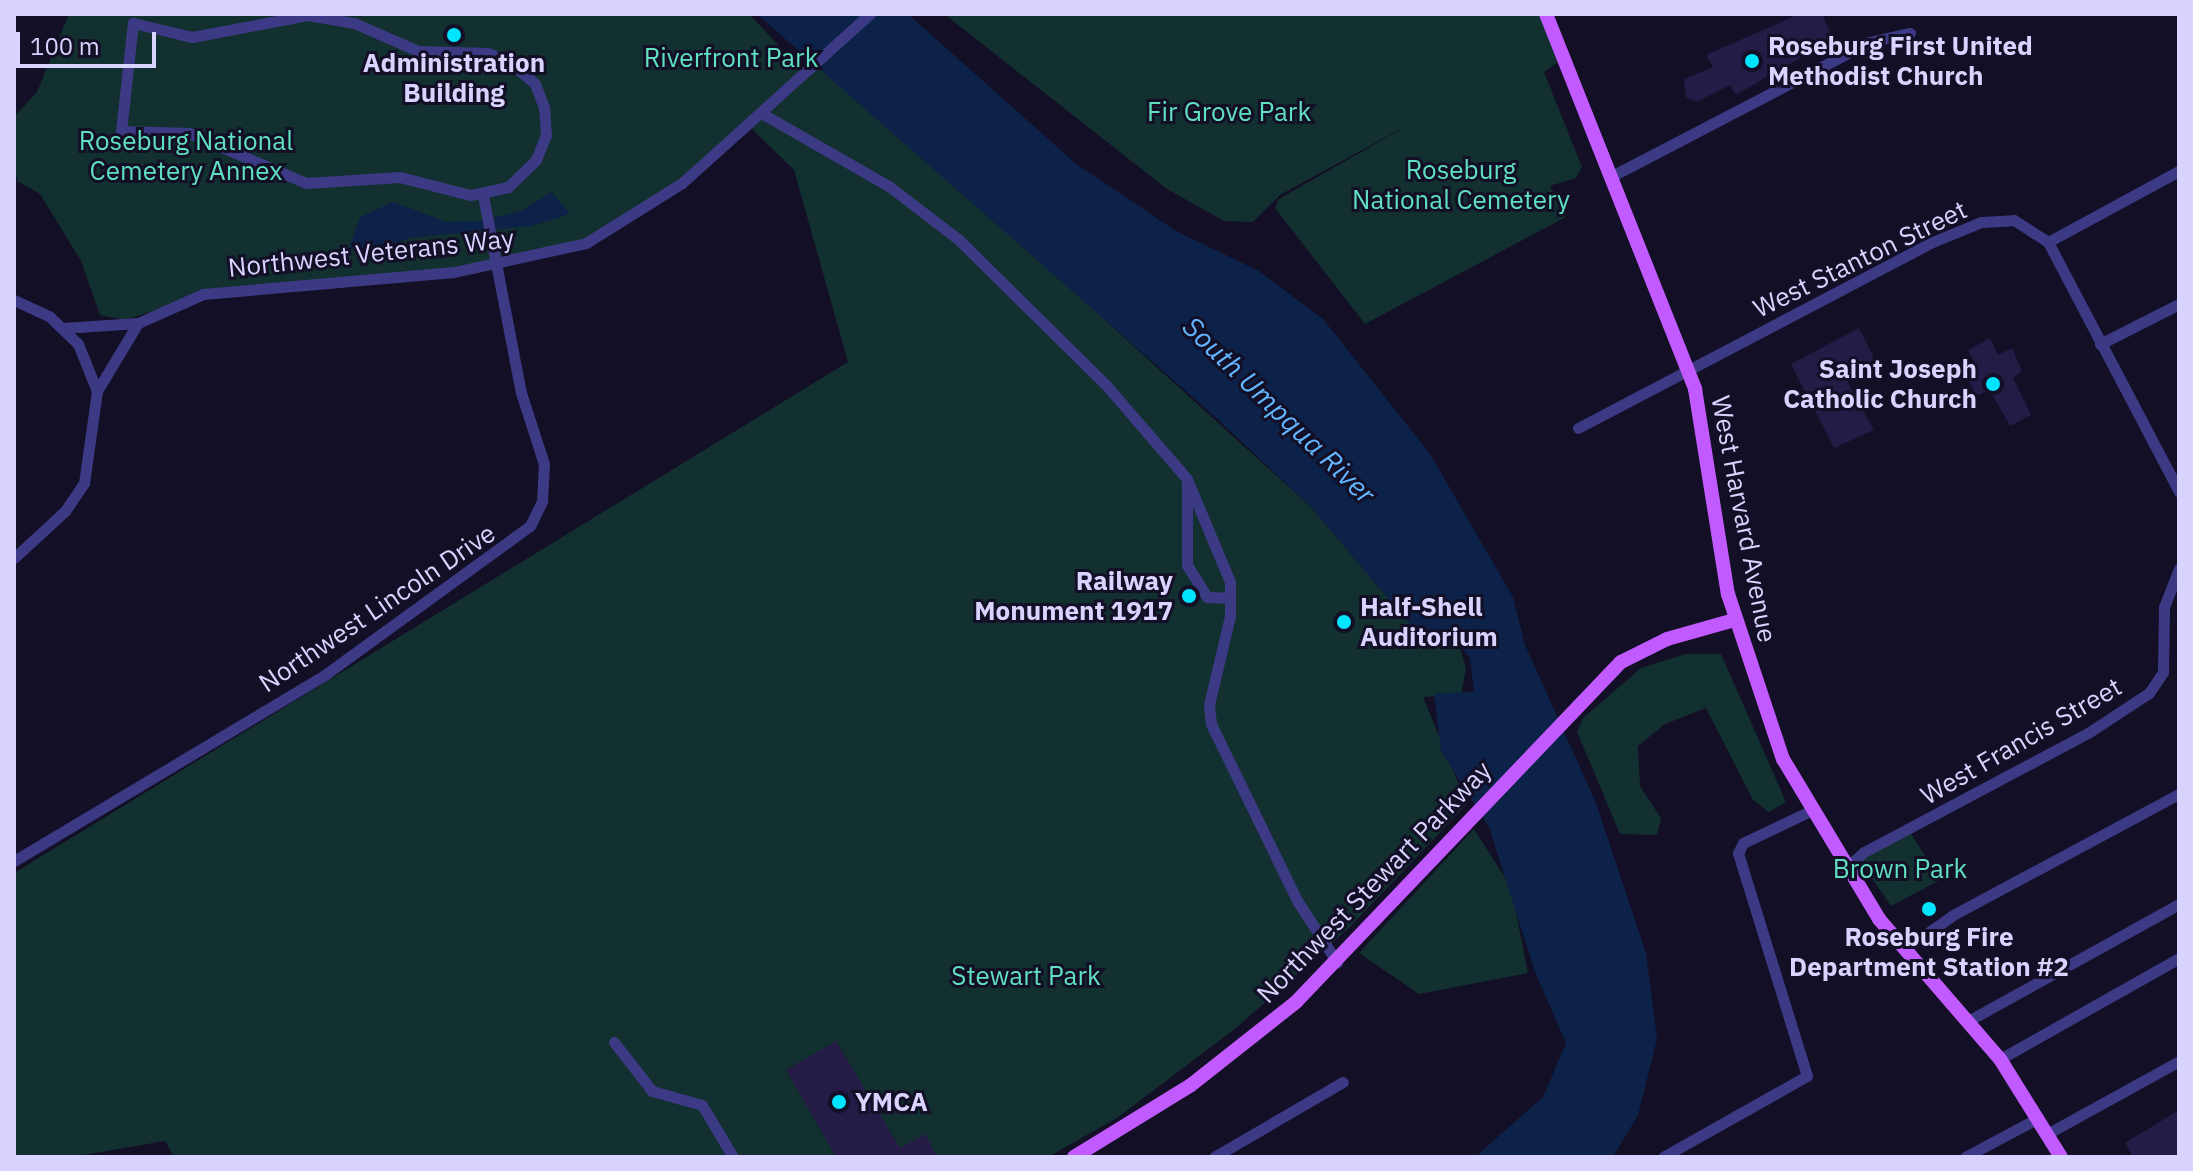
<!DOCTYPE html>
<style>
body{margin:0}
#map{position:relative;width:2193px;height:1171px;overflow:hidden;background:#130f26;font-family:"IBM Plex Sans",sans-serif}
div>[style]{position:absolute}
.green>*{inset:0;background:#12302f}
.water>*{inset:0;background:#0c2248}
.building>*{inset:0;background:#241b47}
.minor>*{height:11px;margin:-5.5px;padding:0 5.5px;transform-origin:5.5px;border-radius:5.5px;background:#3d3a85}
.major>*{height:14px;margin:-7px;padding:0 7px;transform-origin:7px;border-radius:7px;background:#c25bff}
.dots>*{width:22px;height:22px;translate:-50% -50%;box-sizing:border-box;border:4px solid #130f26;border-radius:50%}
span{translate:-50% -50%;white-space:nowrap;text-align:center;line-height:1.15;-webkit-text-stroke:6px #130f26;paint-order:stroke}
.poi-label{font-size:26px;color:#d9d4ff;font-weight:700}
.left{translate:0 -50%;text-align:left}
.right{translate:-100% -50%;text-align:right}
.park-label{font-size:26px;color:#5fe0c0}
.street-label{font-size:26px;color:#d9d4ff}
.water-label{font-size:28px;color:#62b6ff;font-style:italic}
.frame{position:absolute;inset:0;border:16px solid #d9d4ff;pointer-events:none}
.scale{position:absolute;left:16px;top:32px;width:140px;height:36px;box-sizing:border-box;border:4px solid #d9d4ff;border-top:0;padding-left:10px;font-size:24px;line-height:28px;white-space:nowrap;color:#d9d4ff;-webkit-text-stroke:6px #130f26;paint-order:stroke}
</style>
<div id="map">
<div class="green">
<div style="clip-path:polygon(69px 14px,749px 14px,805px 73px,847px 34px,1107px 322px,1311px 507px,1414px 629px,1459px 644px,1466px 669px,1461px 695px,1423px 697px,1467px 804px,1349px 928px,1236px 1028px,1117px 1118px,1048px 1157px,174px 1157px,165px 1141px,72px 1157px,14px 1157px,14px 873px,848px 362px,794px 170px,748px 125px,682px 183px,586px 243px,524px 260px,185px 301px,125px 320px,100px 315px,81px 261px,40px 194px,17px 181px,14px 158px,14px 117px,37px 92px)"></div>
<div style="clip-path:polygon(944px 14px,1546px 14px,1564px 58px,1544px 72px,1582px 167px,1576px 178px,1550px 186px,1566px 217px,1365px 324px,1275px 208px,1279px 199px,1417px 120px,1280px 195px,1253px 222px,1224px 221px,1167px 189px)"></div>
<div style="clip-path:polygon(1686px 654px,1721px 654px,1786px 802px,1769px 812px,1753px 800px,1706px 708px,1665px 724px,1638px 746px,1640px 786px,1661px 818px,1657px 835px,1620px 834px,1577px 732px,1583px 718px,1641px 668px)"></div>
<div style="clip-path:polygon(1474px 829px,1511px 887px,1528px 973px,1419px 994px,1359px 953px)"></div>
<div style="clip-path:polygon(1909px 830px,1940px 880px,1891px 906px,1857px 857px)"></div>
</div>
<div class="water">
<div style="clip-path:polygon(757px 14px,908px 14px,1075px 163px,1176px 231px,1259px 271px,1324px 320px,1430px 454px,1513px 597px,1525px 645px,1596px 803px,1646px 953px,1657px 1039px,1638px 1115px,1613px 1157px,1475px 1157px,1543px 1097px,1566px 1043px,1535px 972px,1489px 827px,1441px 751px,1434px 693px,1474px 692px,1470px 658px,1459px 644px,1414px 629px,1311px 507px,1212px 414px)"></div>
<div style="clip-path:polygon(552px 192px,570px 214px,531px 226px,409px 238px,377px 252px,349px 249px,360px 217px,393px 202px,447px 222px,479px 221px,521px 211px)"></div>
</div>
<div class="building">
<div style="clip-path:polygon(1799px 14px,1822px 14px,1833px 39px,1736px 95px,1730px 85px,1697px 102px,1686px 97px,1684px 79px,1713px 67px,1706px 55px)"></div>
<div style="clip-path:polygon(1859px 328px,1875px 360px,1845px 377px,1874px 430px,1834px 448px,1791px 364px)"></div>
<div style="clip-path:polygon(1990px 338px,1998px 355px,2012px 348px,2022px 371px,2013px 378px,2031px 415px,2010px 426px,1990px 390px,1976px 396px,1965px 372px,1976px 365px,1968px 350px)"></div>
<div style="clip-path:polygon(836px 1041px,900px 1148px,925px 1134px,937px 1157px,836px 1157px,786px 1070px)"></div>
<div style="clip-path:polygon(2179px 1110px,2179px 1157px,2133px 1157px,2125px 1143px)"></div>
</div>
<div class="minor">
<div style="left:308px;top:15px;width:47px;rotate:9.9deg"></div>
<div style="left:354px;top:23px;width:70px;rotate:23.6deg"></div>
<div style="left:418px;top:51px;width:70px;rotate:1.6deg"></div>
<div style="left:488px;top:53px;width:22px;rotate:22deg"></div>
<div style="left:508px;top:61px;width:35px;rotate:40deg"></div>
<div style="left:535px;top:84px;width:25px;rotate:69deg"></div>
<div style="left:544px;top:107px;width:28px;rotate:86deg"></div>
<div style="left:546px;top:135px;width:27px;rotate:112deg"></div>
<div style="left:536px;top:160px;width:39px;rotate:136deg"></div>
<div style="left:508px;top:187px;width:39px;rotate:168deg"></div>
<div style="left:470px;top:195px;width:72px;rotate:-165.6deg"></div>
<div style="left:400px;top:177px;width:94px;rotate:176.3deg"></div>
<div style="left:306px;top:183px;width:127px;rotate:-156.9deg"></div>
<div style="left:189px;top:133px;width:68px;rotate:-178.3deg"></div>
<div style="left:121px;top:131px;width:109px;rotate:-83.7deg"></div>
<div style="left:133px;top:23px;width:61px;rotate:13.3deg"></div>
<div style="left:192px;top:37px;width:118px;rotate:-10.7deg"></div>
<div style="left:761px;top:113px;width:149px;rotate:29.8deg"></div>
<div style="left:890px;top:187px;width:87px;rotate:37.5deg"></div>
<div style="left:959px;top:240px;width:206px;rotate:44.6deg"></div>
<div style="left:1106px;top:385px;width:124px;rotate:49.2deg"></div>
<div style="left:1187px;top:479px;width:112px;rotate:67.3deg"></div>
<div style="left:1230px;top:582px;width:34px;rotate:90deg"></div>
<div style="left:1230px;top:616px;width:91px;rotate:103.3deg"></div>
<div style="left:1209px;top:705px;width:19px;rotate:84deg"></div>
<div style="left:1211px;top:724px;width:198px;rotate:64deg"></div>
<div style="left:1298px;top:902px;width:72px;rotate:57deg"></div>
<div style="left:1610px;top:177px;width:292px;rotate:-27.5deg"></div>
<div style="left:1869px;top:42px;width:42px;rotate:-12.4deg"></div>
<div style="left:2048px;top:242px;width:149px;rotate:-28.5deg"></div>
<div style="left:14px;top:300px;width:38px;rotate:25deg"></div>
<div style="left:49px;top:316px;width:40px;rotate:44deg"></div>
<div style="left:78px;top:344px;width:51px;rotate:68deg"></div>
<div style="left:97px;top:391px;width:93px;rotate:98deg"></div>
<div style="left:84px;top:483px;width:34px;rotate:124deg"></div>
<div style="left:65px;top:511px;width:69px;rotate:137.3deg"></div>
<div style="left:138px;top:323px;width:71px;rotate:-24deg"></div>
<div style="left:203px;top:294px;width:252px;rotate:-5deg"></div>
<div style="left:454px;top:272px;width:135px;rotate:-12.4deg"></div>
<div style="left:586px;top:243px;width:113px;rotate:-32deg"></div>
<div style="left:682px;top:183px;width:253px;rotate:-42deg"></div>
<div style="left:63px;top:328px;width:75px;rotate:-3.8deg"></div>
<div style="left:138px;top:323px;width:79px;rotate:121.1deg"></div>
<div style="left:2100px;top:344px;width:89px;rotate:-26.9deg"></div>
<div style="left:1578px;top:428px;width:398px;rotate:-27.7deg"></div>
<div style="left:1930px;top:243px;width:55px;rotate:-22.4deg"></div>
<div style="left:1981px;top:222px;width:33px;rotate:-3deg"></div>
<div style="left:2014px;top:220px;width:40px;rotate:32.9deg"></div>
<div style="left:2048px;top:242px;width:282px;rotate:62.3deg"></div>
<div style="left:1187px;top:483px;width:82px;rotate:90deg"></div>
<div style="left:1187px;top:565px;width:38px;rotate:58deg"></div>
<div style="left:1207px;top:597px;width:23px;rotate:2deg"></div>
<div style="left:14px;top:861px;width:364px;rotate:-30.9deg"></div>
<div style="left:326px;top:674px;width:252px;rotate:-36deg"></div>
<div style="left:530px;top:526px;width:28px;rotate:-64deg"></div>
<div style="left:542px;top:501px;width:37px;rotate:-87deg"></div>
<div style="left:544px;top:464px;width:75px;rotate:-107.9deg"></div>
<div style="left:521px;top:393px;width:202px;rotate:-100.9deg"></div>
<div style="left:1845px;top:869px;width:25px;rotate:-42deg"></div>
<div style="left:1864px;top:852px;width:254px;rotate:-28deg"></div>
<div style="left:2088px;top:733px;width:73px;rotate:-33.3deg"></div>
<div style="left:2149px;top:693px;width:25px;rotate:-56deg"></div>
<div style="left:2163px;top:672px;width:65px;rotate:-89.1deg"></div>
<div style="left:2164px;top:607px;width:41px;rotate:-68.5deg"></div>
<div style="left:1905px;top:949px;width:59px;rotate:-35.3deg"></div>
<div style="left:1953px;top:915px;width:256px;rotate:-28.2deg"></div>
<div style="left:1968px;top:1021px;width:241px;rotate:-29deg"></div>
<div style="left:614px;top:1042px;width:62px;rotate:52.2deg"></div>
<div style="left:652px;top:1091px;width:52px;rotate:15.6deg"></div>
<div style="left:702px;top:1105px;width:61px;rotate:59.2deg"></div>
<div style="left:2000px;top:1059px;width:206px;rotate:-29.4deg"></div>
<div style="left:2047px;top:1134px;width:151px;rotate:-28.9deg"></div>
<div style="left:1214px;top:1157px;width:149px;rotate:-30.2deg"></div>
<div style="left:1663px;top:1157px;width:165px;rotate:-29.4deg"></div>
<div style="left:1807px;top:1076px;width:233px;rotate:-107.2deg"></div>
<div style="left:1738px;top:853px;width:11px;rotate:-63deg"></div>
<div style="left:1743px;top:843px;width:74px;rotate:-25.5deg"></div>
<div style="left:1965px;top:1157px;width:83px;rotate:-28.1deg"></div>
</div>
<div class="major">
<div style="left:1546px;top:14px;width:404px;rotate:68.3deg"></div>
<div style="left:1695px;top:389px;width:208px;rotate:80.9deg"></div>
<div style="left:1728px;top:594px;width:174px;rotate:71.6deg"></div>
<div style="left:1783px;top:759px;width:187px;rotate:59deg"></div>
<div style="left:1879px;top:919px;width:185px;rotate:49.2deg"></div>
<div style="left:2000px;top:1059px;width:115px;rotate:58.1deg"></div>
<div style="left:1074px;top:1157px;width:137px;rotate:-31.6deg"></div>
<div style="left:1191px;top:1085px;width:134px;rotate:-38.3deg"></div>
<div style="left:1296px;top:1002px;width:470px;rotate:-46.3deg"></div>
<div style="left:1621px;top:662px;width:51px;rotate:-26.6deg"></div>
<div style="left:1667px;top:639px;width:70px;rotate:-15.8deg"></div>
</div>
<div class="dots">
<div style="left:454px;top:35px;background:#00e5ff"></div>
<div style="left:1752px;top:61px;background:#00e5ff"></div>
<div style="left:1993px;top:384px;background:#00e5ff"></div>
<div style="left:1189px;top:596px;background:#00e5ff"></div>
<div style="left:1344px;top:622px;background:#00e5ff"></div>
<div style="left:1929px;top:909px;background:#00e5ff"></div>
<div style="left:839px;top:1102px;background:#00e5ff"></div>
</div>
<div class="poi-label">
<span class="left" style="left:1768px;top:61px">Roseburg First United<br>Methodist Church</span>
<span style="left:454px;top:78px">Administration<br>Building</span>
<span class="right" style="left:1977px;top:384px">Saint Joseph<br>Catholic Church</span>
<span class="right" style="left:1173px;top:596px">Railway<br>Monument 1917</span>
<span class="left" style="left:1360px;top:622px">Half-Shell<br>Auditorium</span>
<span style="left:1929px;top:952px">Roseburg Fire<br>Department Station #2</span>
<span class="left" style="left:855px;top:1102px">YMCA</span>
</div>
<div class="park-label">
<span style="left:731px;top:58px">Riverfront Park</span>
<span style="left:1229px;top:112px">Fir Grove Park</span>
<span style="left:186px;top:156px">Roseburg National<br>Cemetery Annex</span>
<span style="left:1461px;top:185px">Roseburg<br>National Cemetery</span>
<span style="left:1900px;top:869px">Brown Park</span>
<span style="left:1026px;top:976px">Stewart Park</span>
</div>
<div class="street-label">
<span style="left:371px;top:253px;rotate:-6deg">Northwest Veterans Way</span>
<span style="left:1860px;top:259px;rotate:-26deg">West Stanton Street</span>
<span style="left:1744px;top:519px;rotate:79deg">West Harvard Avenue</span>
<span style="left:377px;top:608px;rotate:-34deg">Northwest Lincoln Drive</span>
<span style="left:2021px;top:741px;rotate:-30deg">West Francis Street</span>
<span style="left:1374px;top:882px;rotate:-46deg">Northwest Stewart Parkway</span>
</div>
<div class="water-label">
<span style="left:1279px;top:410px;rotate:44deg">South Umpqua River</span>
</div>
<div class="frame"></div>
<div class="scale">100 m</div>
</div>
